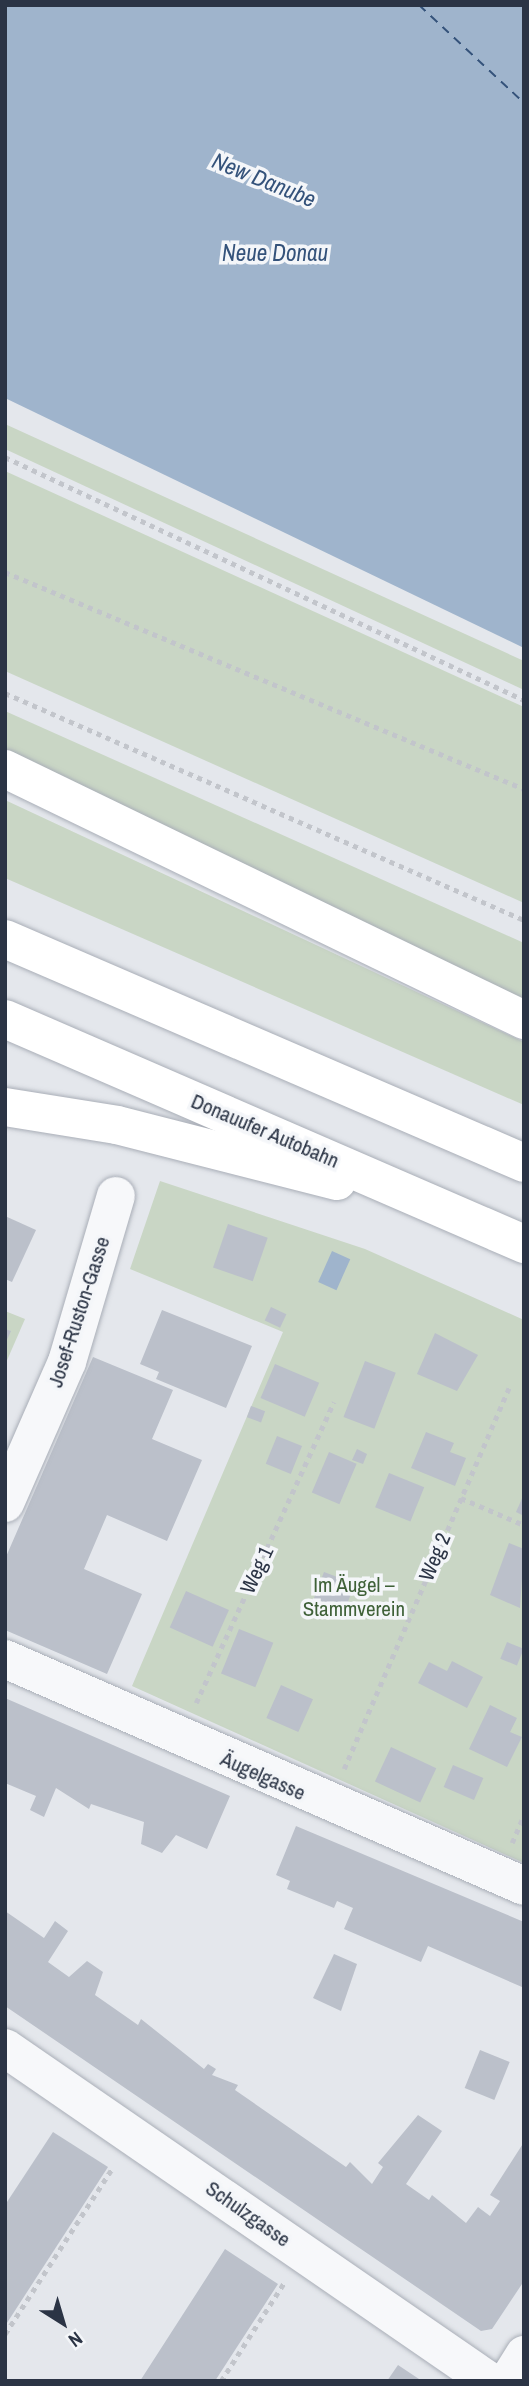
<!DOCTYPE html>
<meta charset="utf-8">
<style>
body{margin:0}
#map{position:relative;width:529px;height:2386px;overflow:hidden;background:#e4e7ec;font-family:"Archivo Narrow",sans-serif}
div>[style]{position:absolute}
.green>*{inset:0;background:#c9d6c5}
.water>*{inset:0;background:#9fb4cc;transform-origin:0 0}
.ferry>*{height:2px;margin-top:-1px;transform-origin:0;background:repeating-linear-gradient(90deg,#34527a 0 9px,transparent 0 16px)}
.building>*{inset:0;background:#bbc0ca;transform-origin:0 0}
.path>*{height:4.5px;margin-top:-2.25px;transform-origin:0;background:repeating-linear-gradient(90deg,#c2c5cb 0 5px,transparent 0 10px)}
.roads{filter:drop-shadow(0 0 2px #a9aeb7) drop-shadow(0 0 2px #a9aeb7)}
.minor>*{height:38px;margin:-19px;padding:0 19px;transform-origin:19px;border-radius:19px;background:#f7f8fa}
.highway>*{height:38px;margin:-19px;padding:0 19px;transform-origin:19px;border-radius:19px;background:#fff}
span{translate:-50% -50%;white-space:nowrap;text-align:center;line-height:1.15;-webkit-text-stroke:7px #f4f6f9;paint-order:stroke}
.street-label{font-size:21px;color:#2b3445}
.park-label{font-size:21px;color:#3f6138}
.water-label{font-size:23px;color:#34527a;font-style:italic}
.frame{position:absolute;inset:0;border:7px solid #2b3445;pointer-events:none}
.north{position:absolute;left:28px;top:2288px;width:70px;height:70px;-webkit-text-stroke:5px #f4f6f9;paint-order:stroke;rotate:143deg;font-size:19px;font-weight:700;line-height:28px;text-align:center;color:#2b3445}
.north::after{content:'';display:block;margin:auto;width:24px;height:32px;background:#2b3445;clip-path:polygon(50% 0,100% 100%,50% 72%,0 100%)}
</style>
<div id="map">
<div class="green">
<div style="clip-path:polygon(5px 424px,524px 661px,524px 690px,5px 449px)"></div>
<div style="clip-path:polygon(5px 471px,524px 707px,524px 903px,5px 671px)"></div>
<div style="clip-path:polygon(5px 711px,524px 943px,524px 1000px,5px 750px)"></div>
<div style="clip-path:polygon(5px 800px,524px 1042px,524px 1105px,5px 878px)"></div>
<div style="clip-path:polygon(160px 1181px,365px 1249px,524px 1320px,524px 1863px,132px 1686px,283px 1332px,130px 1269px)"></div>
<div style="clip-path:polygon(5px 1311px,25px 1319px,5px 1365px)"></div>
</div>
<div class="water">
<div style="clip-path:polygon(5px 5px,524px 5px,524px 648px,5px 398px)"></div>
<div style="left:332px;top:1251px;width:20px;height:34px;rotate:24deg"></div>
</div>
<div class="ferry">
<div style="left:419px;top:5px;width:144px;rotate:43deg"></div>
</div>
<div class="building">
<div style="clip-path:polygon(5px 1216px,36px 1230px,12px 1282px,5px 1279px)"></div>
<div style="left:228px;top:1224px;width:42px;height:46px;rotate:19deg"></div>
<div style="left:271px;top:1307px;width:17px;height:15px;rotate:25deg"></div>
<div style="clip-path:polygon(162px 1310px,252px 1346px,226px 1408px,156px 1379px,159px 1372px,140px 1364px)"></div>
<div style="clip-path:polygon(5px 1329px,11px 1331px,5px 1344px)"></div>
<div style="clip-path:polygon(435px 1333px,478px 1355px,457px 1391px,417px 1374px)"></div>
<div style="clip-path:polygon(93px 1357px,173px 1390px,152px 1439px,202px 1460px,167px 1541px,107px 1515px,84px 1569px,142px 1594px,107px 1674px,5px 1630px,5px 1559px)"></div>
<div style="left:365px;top:1361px;width:33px;height:60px;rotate:21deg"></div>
<div style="left:275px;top:1364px;width:48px;height:37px;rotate:23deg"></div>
<div style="left:251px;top:1406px;width:15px;height:12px;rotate:20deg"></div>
<div style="clip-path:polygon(426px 1432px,454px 1443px,450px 1452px,466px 1458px,455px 1486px,411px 1468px)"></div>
<div style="left:277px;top:1436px;width:27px;height:30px;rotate:22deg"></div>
<div style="clip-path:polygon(357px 1449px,367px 1454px,363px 1464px,352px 1460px)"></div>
<div style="left:329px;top:1452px;width:30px;height:44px;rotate:23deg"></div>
<div style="left:389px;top:1473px;width:38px;height:37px;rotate:22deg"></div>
<div style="clip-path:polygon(524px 1494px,524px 1516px,516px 1512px)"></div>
<div style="clip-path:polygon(509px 1543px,524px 1549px,520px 1608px,490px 1595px)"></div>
<div style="left:324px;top:1572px;width:33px;height:29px;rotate:21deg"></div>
<div style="left:186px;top:1591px;width:47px;height:40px;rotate:24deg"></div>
<div style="left:239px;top:1629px;width:37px;height:48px;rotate:22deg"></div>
<div style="left:507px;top:1642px;width:18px;height:18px;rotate:22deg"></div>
<div style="clip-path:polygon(452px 1661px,483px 1677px,467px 1708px,418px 1683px,429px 1662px,447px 1671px)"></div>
<div style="left:281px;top:1685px;width:35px;height:36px;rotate:24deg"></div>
<div style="clip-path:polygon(5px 1698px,230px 1796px,207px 1849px,176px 1835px,162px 1853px,141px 1844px,144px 1822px,91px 1804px,89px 1809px,56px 1788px,44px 1817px,30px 1810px,36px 1796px,5px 1783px)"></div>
<div style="clip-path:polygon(490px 1705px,517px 1718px,510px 1732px,522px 1737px,507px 1767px,469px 1749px)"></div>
<div style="left:391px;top:1747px;width:50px;height:38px;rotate:25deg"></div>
<div style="left:453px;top:1765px;width:33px;height:24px;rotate:23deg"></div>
<div style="clip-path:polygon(296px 1826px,524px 1922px,524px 1997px,522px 1987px,428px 1946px,421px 1962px,344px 1929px,353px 1908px,337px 1901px,334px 1908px,287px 1889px,290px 1881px,276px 1875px)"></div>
<div style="clip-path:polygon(5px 1911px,44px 1938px,55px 1921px,68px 1931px,48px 1962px,69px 1977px,87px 1961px,103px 1972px,95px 1995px,138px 2025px,141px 2019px,204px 2069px,208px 2064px,216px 2069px,212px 2075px,238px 2085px,235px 2090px,346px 2167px,350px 2162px,372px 2184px,383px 2167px,378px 2163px,418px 2115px,442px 2131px,406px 2184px,429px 2200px,432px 2195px,466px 2223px,478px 2207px,490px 2216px,500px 2201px,490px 2195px,524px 2142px,524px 2281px,492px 2329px,481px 2331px,5px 2006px)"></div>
<div style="clip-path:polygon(334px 1954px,357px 1964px,341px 2011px,313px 1998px)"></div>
<div style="left:480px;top:2050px;width:32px;height:41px;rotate:22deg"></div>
<div style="clip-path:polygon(53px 2132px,108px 2167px,5px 2326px,5px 2205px)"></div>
<div style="clip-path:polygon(225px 2249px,278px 2284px,237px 2347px,215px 2381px,140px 2381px)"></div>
<div style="clip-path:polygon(398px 2365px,422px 2381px,387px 2381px)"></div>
</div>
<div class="path">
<div style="left:5px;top:457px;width:573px;rotate:25.09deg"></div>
<div style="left:5px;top:572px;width:563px;rotate:22.69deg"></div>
<div style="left:5px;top:693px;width:566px;rotate:23.62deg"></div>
<div style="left:461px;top:1498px;width:69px;rotate:23.2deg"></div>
<div style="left:196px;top:1703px;width:331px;rotate:-65.4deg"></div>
<div style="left:344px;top:1769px;width:418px;rotate:-66.6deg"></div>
<div style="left:512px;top:1843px;width:30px;rotate:-67deg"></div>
<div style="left:5px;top:2334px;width:199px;rotate:-57.1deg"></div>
<div style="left:221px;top:2381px;width:117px;rotate:-57.3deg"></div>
</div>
<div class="roads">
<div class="minor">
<div style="left:5px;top:1503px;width:154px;rotate:-66.3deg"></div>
<div style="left:67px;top:1362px;width:173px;rotate:-73.6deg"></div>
<div style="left:5px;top:1659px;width:566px;rotate:23.62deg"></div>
<div style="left:5px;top:2048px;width:587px;rotate:34.53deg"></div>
<div style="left:508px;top:2381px;width:31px;rotate:-58deg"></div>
</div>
<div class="highway">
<div style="left:5px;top:769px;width:577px;rotate:25.81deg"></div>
<div style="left:5px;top:939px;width:565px;rotate:23.34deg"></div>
<div style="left:5px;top:1019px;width:566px;rotate:23.44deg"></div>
<div style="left:5px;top:1107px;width:113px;rotate:9.1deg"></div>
<div style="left:117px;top:1125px;width:227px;rotate:14.3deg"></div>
</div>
</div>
<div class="street-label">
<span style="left:265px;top:1131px;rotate:23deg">Donauufer Autobahn</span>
<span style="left:79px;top:1312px;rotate:-72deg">Josef-Ruston-Gasse</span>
<span style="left:435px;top:1557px;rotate:-67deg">Weg 2</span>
<span style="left:257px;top:1570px;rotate:-65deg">Weg 1</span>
<span style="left:263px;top:1776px;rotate:24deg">Äugelgasse</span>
<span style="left:248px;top:2214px;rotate:35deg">Schulzgasse</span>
</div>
<div class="park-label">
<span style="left:354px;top:1597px">Im Äugel –<br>Stammverein</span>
</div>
<div class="water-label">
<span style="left:264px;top:180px;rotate:22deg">New Danube</span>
<span style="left:275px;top:253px">Neue Donau</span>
</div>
<div class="frame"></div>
<div class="north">N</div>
</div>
